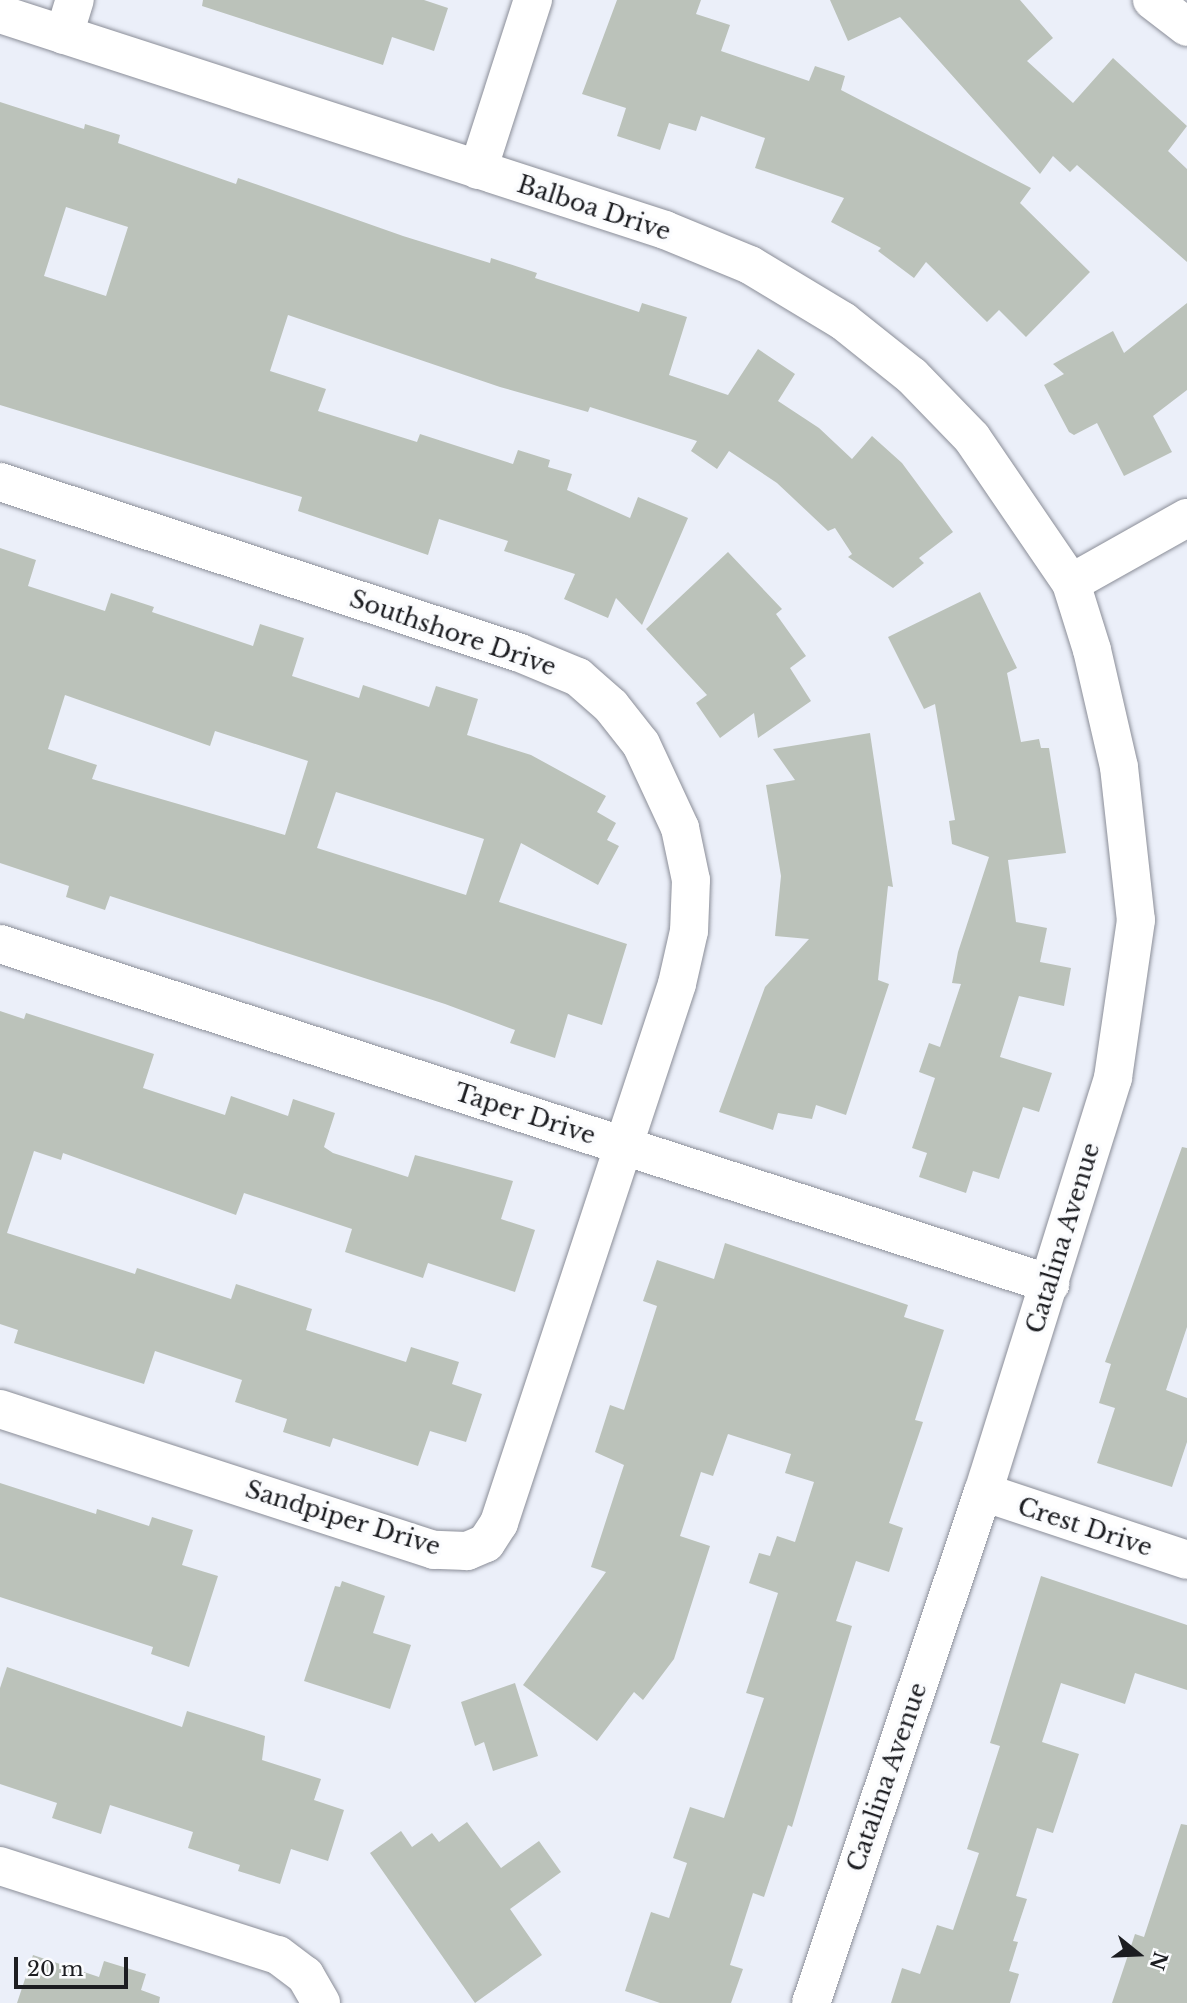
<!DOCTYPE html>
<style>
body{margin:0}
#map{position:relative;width:1187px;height:2003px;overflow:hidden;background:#ebeff9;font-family:"Libre Baskerville",serif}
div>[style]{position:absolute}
.building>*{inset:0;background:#bbc2ba}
.roads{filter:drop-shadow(0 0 2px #8b8e98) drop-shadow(0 0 2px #8b8e98)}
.minor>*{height:38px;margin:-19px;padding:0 19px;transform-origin:19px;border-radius:19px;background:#fff}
span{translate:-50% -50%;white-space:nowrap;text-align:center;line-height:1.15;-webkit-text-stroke:7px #fbfcfe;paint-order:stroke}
.street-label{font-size:24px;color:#1c1d21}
.north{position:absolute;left:1103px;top:1919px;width:70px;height:70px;-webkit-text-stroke:5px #fbfcfe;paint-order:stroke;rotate:108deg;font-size:19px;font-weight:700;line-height:28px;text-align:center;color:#1c1d21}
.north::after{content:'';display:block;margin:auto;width:24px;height:32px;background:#1c1d21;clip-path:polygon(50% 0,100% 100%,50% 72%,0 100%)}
.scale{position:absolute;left:14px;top:1957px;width:114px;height:32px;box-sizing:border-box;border:4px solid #1c1d21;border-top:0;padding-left:9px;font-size:21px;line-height:24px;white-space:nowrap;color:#1c1d21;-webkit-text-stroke:5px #fbfcfe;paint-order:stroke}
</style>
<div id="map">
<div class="building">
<div style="clip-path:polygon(203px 0,424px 0,448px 8px,434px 51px,392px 37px,383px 65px,202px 6px)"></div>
<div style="clip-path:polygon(617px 0,701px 0,696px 14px,730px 25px,721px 51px,809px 81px,815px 66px,845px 76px,841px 90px,1031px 188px,1020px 203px,1090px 272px,1026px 337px,999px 310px,987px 322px,926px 262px,914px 278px,878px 251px,881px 248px,831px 222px,844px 198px,755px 168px,765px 138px,701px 116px,696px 131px,669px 123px,660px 150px,617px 136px,626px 108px,582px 94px)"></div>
<div style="clip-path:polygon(830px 0,1020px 0,1053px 38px,1027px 61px,1073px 103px,1113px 58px,1187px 126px,1168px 151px,1187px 169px,1187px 262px,1077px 165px,1070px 172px,1053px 156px,1040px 174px,900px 17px,848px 41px)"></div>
<div style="clip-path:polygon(evenodd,0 102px,84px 129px,85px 124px,120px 135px,118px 143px,236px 184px,238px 178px,403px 236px,490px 263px,491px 258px,537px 273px,535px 278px,639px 312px,642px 303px,687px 317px,669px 375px,728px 395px,758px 349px,795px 374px,778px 401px,819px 428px,852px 459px,872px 436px,902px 463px,953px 532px,919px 558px,924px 563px,893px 588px,848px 557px,852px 554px,835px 528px,828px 531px,777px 483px,729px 451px,717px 469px,691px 451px,697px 441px,590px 407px,588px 412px,500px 387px,288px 315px,270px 371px,326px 389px,318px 411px,417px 442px,420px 434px,513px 464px,518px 450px,550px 460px,548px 467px,572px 474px,567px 490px,630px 518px,638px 497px,688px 518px,642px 625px,616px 598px,608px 618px,564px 599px,575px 574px,504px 551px,508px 541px,439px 519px,428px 555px,298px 511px,302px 497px,0 405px,0 102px,66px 207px,128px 227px,106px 296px,44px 276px,66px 207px)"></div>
<div style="clip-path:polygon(1187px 303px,1187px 390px,1153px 416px,1172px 452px,1124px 476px,1097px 423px,1074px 435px,1069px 432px,1044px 385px,1064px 374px,1053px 364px,1113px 331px,1124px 353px)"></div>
<div style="clip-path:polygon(evenodd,0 548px,36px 560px,28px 586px,105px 611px,111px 593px,154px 607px,152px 612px,253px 646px,260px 624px,304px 638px,292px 676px,359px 698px,363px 685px,429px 707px,436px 686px,478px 699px,467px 735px,531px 755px,606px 796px,597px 812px,616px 823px,607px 840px,619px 846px,598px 885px,521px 843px,499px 902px,627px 944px,602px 1025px,568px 1014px,555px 1058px,510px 1043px,515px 1030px,445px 1004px,110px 896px,105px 910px,66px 897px,69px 886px,0 863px,0 548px,65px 695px,210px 746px,215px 731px,308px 761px,285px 835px,92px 779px,97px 765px,48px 749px,65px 695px,0 548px,336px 792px,484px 839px,466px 895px,317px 848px,336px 792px)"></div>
<div style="clip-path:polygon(728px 552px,782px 609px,776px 614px,806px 656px,790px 668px,811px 701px,758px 738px,754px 713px,720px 738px,696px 703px,707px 695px,646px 629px)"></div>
<div style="clip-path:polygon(980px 592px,1017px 668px,1007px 673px,1021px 742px,1039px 739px,1041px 748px,1049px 748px,1066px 853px,1008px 860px,1016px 922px,1047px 928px,1040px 962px,1071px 968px,1064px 1006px,1019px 996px,1000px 1057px,1052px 1073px,1039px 1112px,1023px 1107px,999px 1179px,973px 1171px,966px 1193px,919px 1177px,927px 1153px,912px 1148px,935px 1078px,919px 1072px,929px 1043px,940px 1047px,961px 984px,952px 983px,958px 952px,989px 857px,952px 844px,949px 821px,955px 820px,935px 704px,924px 709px,888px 637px)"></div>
<div style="clip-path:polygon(870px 733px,893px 887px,888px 886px,878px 980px,889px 984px,846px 1115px,816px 1105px,812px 1119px,778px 1113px,773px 1130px,719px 1112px,765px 987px,809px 939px,775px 936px,781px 876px,766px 785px,795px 780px,773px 749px)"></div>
<div style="clip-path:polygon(0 1011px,24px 1019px,26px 1013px,154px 1054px,143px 1088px,225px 1115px,231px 1096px,288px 1116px,293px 1099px,335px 1113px,324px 1147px,333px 1153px,408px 1177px,415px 1155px,513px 1181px,501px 1219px,535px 1230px,515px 1292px,428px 1263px,423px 1278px,345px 1252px,352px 1229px,244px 1193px,236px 1215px,63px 1153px,61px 1160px,34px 1151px,7px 1233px,135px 1274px,137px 1268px,231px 1299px,236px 1284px,312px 1309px,306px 1330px,406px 1362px,411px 1347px,459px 1362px,452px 1384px,482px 1394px,466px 1442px,430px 1431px,418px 1466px,333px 1438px,330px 1447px,283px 1432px,287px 1419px,235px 1402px,242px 1380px,155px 1351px,144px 1384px,14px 1343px,18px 1330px,0 1324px)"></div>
<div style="clip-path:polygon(1182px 1147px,1187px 1148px,1187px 1327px,1166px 1390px,1187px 1398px,1187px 1442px,1172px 1487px,1097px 1463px,1115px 1408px,1099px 1403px,1111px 1364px,1105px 1362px)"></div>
<div style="clip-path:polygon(725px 1243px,908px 1305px,904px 1317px,944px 1330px,915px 1420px,923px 1422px,889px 1523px,903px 1528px,889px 1572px,856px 1561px,836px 1621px,852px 1626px,792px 1827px,788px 1825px,764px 1897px,753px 1893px,730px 1965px,743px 1969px,731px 2003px,660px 2003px,625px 1991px,651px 1912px,669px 1918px,687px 1863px,673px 1858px,690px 1807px,724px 1818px,764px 1698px,746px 1693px,778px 1593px,749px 1583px,759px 1553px,770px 1556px,777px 1536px,795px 1542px,814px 1482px,785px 1473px,791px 1454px,728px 1434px,713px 1476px,701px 1472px,680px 1536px,710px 1546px,674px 1659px,643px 1700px,634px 1692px,597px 1741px,523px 1685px,606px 1572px,591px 1567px,624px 1465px,595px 1452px,610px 1405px,624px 1410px,657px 1306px,643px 1301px,657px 1260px,714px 1279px)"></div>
<div style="clip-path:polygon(0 1483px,96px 1514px,97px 1509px,149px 1526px,152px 1517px,193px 1530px,182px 1565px,218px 1576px,189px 1667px,151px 1654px,153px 1647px,0 1597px)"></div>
<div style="clip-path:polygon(1041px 1576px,1187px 1625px,1187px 1690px,1135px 1673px,1125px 1704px,1061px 1683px,1042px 1742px,1079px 1754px,1053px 1833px,1037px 1828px,1016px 1896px,1027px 1899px,1013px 1941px,1018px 1942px,1009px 1971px,1019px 1974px,1010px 2003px,891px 2003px,902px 1968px,920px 1974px,937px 1925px,953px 1930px,979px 1853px,967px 1849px,1000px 1746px,990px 1743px)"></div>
<div style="clip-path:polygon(342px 1581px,385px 1596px,373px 1633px,411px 1645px,390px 1709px,304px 1681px,335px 1586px,340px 1587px)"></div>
<div style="clip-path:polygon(7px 1667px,182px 1727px,187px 1711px,265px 1736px,262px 1760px,321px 1779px,314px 1800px,344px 1810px,328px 1861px,291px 1849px,280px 1884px,238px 1871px,240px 1865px,188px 1848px,193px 1832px,110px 1805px,101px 1834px,52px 1818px,57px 1803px,0 1784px,0 1688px)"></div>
<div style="clip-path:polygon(515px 1683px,538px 1756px,493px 1771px,484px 1742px,475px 1746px,461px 1702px)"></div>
<div style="clip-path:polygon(467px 1822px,501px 1868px,539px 1841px,561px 1872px,510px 1909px,542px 1955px,475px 2003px,370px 1853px,401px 1831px,412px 1847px,432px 1833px,439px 1842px)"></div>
<div style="clip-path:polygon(1181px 1824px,1187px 1825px,1187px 2003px,1112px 2003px,1135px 1934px,1144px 1937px)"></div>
<div style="clip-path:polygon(33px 1955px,99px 1977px,104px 1961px,146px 1974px,141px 1990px,160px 1997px,159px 2003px,17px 2003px)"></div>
</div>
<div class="roads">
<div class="minor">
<div style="left:1152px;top:0;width:44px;rotate:37.6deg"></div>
<div style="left:0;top:14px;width:699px;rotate:17.99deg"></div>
<div style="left:665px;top:230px;width:92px;rotate:22.4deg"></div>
<div style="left:750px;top:265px;width:109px;rotate:31.1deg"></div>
<div style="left:843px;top:321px;width:88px;rotate:38.6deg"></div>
<div style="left:912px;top:376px;width:86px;rotate:45.9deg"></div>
<div style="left:972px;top:438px;width:176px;rotate:55.7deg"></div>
<div style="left:1071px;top:583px;width:70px;rotate:72.6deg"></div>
<div style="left:1092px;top:650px;width:120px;rotate:77deg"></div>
<div style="left:1119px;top:767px;width:154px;rotate:83.7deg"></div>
<div style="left:1136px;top:920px;width:160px;rotate:98.3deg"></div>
<div style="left:1113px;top:1078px;width:434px;rotate:107.4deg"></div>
<div style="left:983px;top:1492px;width:539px;rotate:108.6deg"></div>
<div style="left:64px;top:35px;width:37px;rotate:-73deg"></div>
<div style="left:478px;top:170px;width:179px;rotate:-72.1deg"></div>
<div style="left:0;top:482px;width:547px;rotate:18.2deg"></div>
<div style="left:520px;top:653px;width:63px;rotate:22.5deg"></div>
<div style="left:578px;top:677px;width:44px;rotate:41.3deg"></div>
<div style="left:611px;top:706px;width:48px;rotate:51.7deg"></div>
<div style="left:641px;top:744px;width:93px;rotate:65.1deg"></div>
<div style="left:680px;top:828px;width:53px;rotate:78.1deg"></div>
<div style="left:691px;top:880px;width:51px;rotate:92.2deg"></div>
<div style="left:689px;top:931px;width:54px;rotate:102.8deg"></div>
<div style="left:677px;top:984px;width:568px;rotate:108.28deg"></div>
<div style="left:499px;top:1523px;width:24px;rotate:123deg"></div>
<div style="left:486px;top:1543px;width:21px;rotate:157deg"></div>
<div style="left:467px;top:1551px;width:33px;rotate:-178deg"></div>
<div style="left:434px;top:1550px;width:456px;rotate:-162deg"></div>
<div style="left:1071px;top:583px;width:133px;rotate:-29.3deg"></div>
<div style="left:0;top:944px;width:1104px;rotate:17.94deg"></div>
<div style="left:983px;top:1492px;width:215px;rotate:18.4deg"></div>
<div style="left:0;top:1866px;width:292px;rotate:17.8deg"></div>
<div style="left:278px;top:1955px;width:34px;rotate:37deg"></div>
<div style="left:305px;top:1975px;width:32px;rotate:60deg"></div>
</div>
</div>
<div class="street-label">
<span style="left:594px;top:208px;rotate:18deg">Balboa Drive</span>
<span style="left:453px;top:633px;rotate:19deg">Southshore Drive</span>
<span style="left:525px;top:1114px;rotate:18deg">Taper Drive</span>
<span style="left:1063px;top:1238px;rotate:-73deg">Catalina Avenue</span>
<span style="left:343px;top:1518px;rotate:17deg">Sandpiper Drive</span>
<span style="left:1085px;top:1527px;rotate:18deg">Crest Drive</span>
<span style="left:887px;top:1777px;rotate:-71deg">Catalina Avenue</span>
</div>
<div class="north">N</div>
<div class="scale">20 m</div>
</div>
